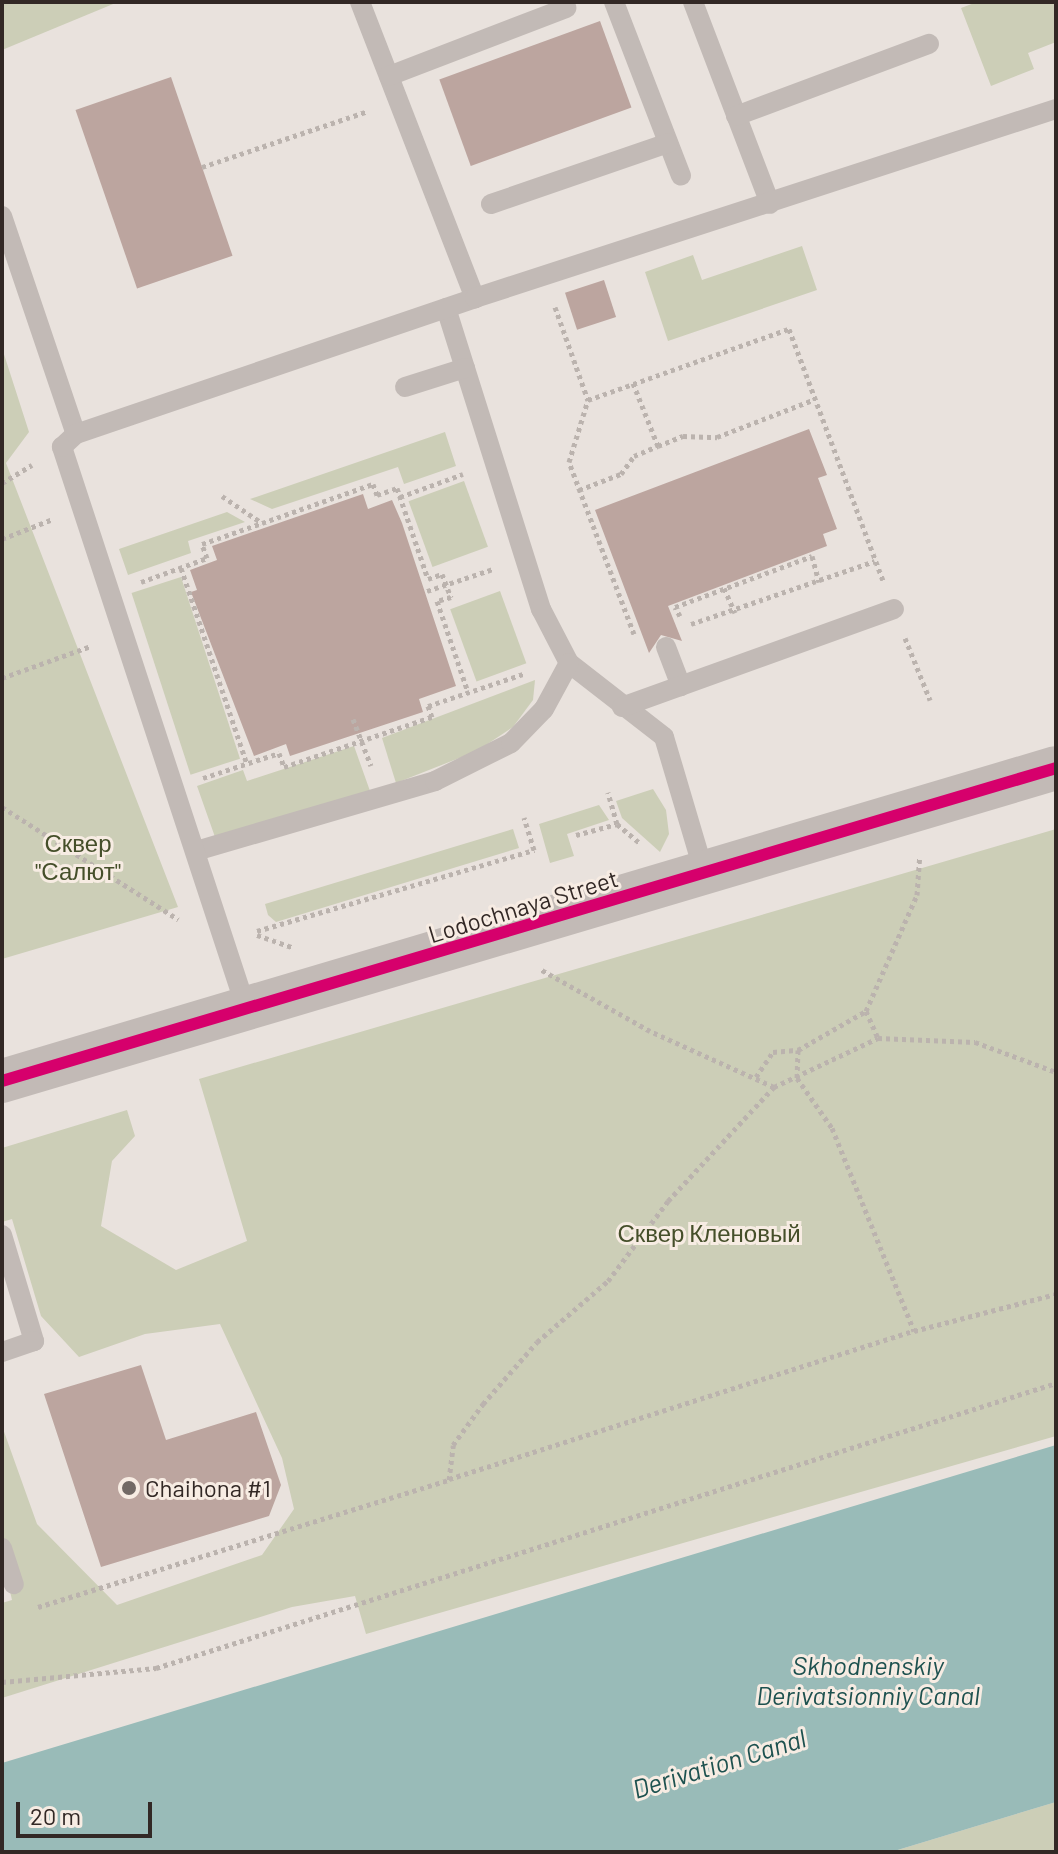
<!DOCTYPE html>
<meta charset="utf-8">
<style>
body{margin:0}
#map{position:relative;width:1058px;height:1854px;overflow:hidden;background:#e9e2dd;font-family:Barlow,sans-serif}
div>[style]{position:absolute}
.green>*{inset:0;background:#ccceb7;transform-origin:0 0}
.water>*{inset:0;background:#99bbb8}
.building>*{inset:0;background:#bca59f;transform-origin:0 0}
.path>*{height:5px;margin-top:-2.5px;transform-origin:0;background:repeating-linear-gradient(90deg,#bbb3ae 0 4px,transparent 0 8px)}
.service>*{height:20px;margin:-10px;padding:0 10px;transform-origin:10px;border-radius:10px;background:#c2bab6}
.tertiary>*{height:44px;margin:-22px;padding:0 22px;transform-origin:22px;border-radius:22px;background:#c2bab6}
.cycleway>*{height:12px;margin:-6px;padding:0 6px;transform-origin:6px;border-radius:6px;background:#d6006c}
.dots>*{width:22px;height:22px;translate:-50% -50%;box-sizing:border-box;border:4px solid #f7ece3;border-radius:50%}
span{translate:-50% -50%;white-space:nowrap;text-align:center;line-height:1.15;-webkit-text-stroke:6px #f7ece3;paint-order:stroke}
.park-label{font-size:24px;color:#454f2a}
.street-label{font-size:24px;color:#322825}
.poi-label{font-size:24px;color:#322825}
.left{translate:0 -50%;text-align:left}
.water-label{font-size:26px;color:#1d514f;font-style:italic}
.frame{position:absolute;inset:0;border:4px solid #322825;pointer-events:none}
.scale{position:absolute;left:16px;top:1802px;width:136px;height:36px;box-sizing:border-box;border:4px solid #322825;border-top:0;padding-left:10px;font-size:24px;line-height:28px;white-space:nowrap;color:#322825;-webkit-text-stroke:6px #f7ece3;paint-order:stroke}
</style>
<div id="map">
<div class="green">
<div style="clip-path:polygon(2px 2px,118px 2px,2px 50px)"></div>
<div style="clip-path:polygon(977px 2px,1056px 2px,1056px 42px,1028px 53px,1034px 69px,991px 86px,961px 8px)"></div>
<div style="clip-path:polygon(802px 246px,817px 290px,668px 341px,645px 272px,693px 255px,702px 280px)"></div>
<div style="clip-path:polygon(2px 348px,29px 432px,6px 463px,178px 907px,2px 959px)"></div>
<div style="clip-path:polygon(445px 432px,456px 466px,404px 484px,398px 467px,272px 509px,250px 499px)"></div>
<div style="left:464px;top:481px;width:70px;height:59px;rotate:70deg"></div>
<div style="clip-path:polygon(227px 512px,245px 522px,188px 541px,191px 553px,128px 575px,119px 549px)"></div>
<div style="left:181px;top:577px;width:191px;height:52px;rotate:72deg"></div>
<div style="left:500px;top:591px;width:77px;height:53px;rotate:70deg"></div>
<div style="clip-path:polygon(535px 680px,533px 700px,513px 727px,477px 751px,396px 783px,382px 738px)"></div>
<div style="clip-path:polygon(354px 746px,370px 791px,215px 837px,197px 786px,243px 770px,247px 781px)"></div>
<div style="clip-path:polygon(653px 789px,666px 810px,669px 834px,660px 852px,622px 818px,616px 801px)"></div>
<div style="clip-path:polygon(599px 805px,609px 820px,567px 834px,574px 856px,550px 863px,539px 824px)"></div>
<div style="clip-path:polygon(513px 829px,519px 848px,276px 922px,268px 915px,265px 904px)"></div>
<div style="clip-path:polygon(1056px 829px,1056px 1436px,366px 1634px,355px 1596px,292px 1607px,2px 1698px,2px 1603px,12px 1600px,2px 1557px,2px 1426px,37px 1524px,117px 1605px,262px 1555px,294px 1509px,282px 1458px,220px 1324px,145px 1334px,79px 1357px,41px 1316px,12px 1219px,2px 1222px,2px 1148px,127px 1110px,135px 1136px,112px 1161px,101px 1226px,176px 1270px,247px 1241px,199px 1079px)"></div>
<div style="clip-path:polygon(1056px 1802px,1056px 1852px,891px 1852px)"></div>
</div>
<div class="water">
<div style="clip-path:polygon(1056px 1445px,1056px 1802px,891px 1852px,2px 1852px,2px 1763px)"></div>
</div>
<div class="building">
<div style="left:600px;top:21px;width:92px;height:171px;rotate:70deg"></div>
<div style="left:171px;top:77px;width:189px;height:101px;rotate:71deg"></div>
<div style="left:604px;top:280px;width:39px;height:41px;rotate:72deg"></div>
<div style="clip-path:polygon(809px 429px,827px 475px,818px 478px,837px 529px,823px 534px,827px 546px,668px 606px,682px 641px,661px 635px,649px 653px,595px 510px)"></div>
<div style="clip-path:polygon(363px 494px,368px 509px,392px 500px,402px 523px,456px 686px,419px 699px,423px 712px,290px 756px,286px 744px,254px 756px,191px 592px,197px 590px,190px 570px,217px 560px,212px 546px)"></div>
<div style="clip-path:polygon(141px 1365px,166px 1440px,256px 1412px,281px 1485px,269px 1516px,101px 1567px,44px 1394px)"></div>
</div>
<div class="path">
<div style="left:202px;top:167px;width:175px;rotate:-18.6deg"></div>
<div style="left:555px;top:307px;width:99px;rotate:70.5deg"></div>
<div style="left:633px;top:383px;width:68px;rotate:68.4deg"></div>
<div style="left:2px;top:483px;width:35px;rotate:-31deg"></div>
<div style="left:579px;top:490px;width:45px;rotate:-20.9deg"></div>
<div style="left:621px;top:474px;width:22px;rotate:-54deg"></div>
<div style="left:634px;top:456px;width:26px;rotate:-23deg"></div>
<div style="left:658px;top:446px;width:27px;rotate:-22deg"></div>
<div style="left:683px;top:436px;width:34px;rotate:2deg"></div>
<div style="left:717px;top:437px;width:103px;rotate:-21.1deg"></div>
<div style="left:222px;top:496px;width:48px;rotate:34deg"></div>
<div style="left:262px;top:523px;width:118px;rotate:-19.4deg"></div>
<div style="left:373px;top:484px;width:12px;rotate:70deg"></div>
<div style="left:377px;top:495px;width:21px;rotate:-19deg"></div>
<div style="left:397px;top:488px;width:96px;rotate:71.2deg"></div>
<div style="left:428px;top:579px;width:15px;rotate:-20deg"></div>
<div style="left:442px;top:574px;width:25px;rotate:69deg"></div>
<div style="left:451px;top:597px;width:15px;rotate:164deg"></div>
<div style="left:437px;top:601px;width:96px;rotate:71.2deg"></div>
<div style="left:400px;top:497px;width:67px;rotate:-20.1deg"></div>
<div style="left:2px;top:539px;width:55px;rotate:-21.4deg"></div>
<div style="left:181px;top:568px;width:207px;rotate:71.4deg"></div>
<div style="left:141px;top:582px;width:70px;rotate:-20deg"></div>
<div style="left:207px;top:558px;width:15px;rotate:-110deg"></div>
<div style="left:202px;top:544px;width:64px;rotate:-19.3deg"></div>
<div style="left:724px;top:588px;width:27px;rotate:66deg"></div>
<div style="left:427px;top:591px;width:70px;rotate:-18.4deg"></div>
<div style="left:680px;top:616px;width:10px;rotate:-119deg"></div>
<div style="left:675px;top:607px;width:146px;rotate:-20.4deg"></div>
<div style="left:812px;top:556px;width:27px;rotate:75deg"></div>
<div style="left:691px;top:624px;width:194px;rotate:-18.9deg"></div>
<div style="left:634px;top:634px;width:184px;rotate:-110.7deg"></div>
<div style="left:569px;top:462px;width:65px;rotate:-73deg"></div>
<div style="left:588px;top:400px;width:213px;rotate:-19.5deg"></div>
<div style="left:789px;top:329px;width:268px;rotate:69.5deg"></div>
<div style="left:905px;top:638px;width:67px;rotate:68deg"></div>
<div style="left:2px;top:678px;width:95px;rotate:-19.8deg"></div>
<div style="left:353px;top:719px;width:50px;rotate:69deg"></div>
<div style="left:203px;top:778px;width:80px;rotate:-18.2deg"></div>
<div style="left:279px;top:753px;width:15px;rotate:70deg"></div>
<div style="left:284px;top:767px;width:156px;rotate:-18.7deg"></div>
<div style="left:432px;top:717px;width:12px;rotate:-110deg"></div>
<div style="left:428px;top:706px;width:103px;rotate:-18.6deg"></div>
<div style="left:2px;top:807px;width:209px;rotate:32.5deg"></div>
<div style="left:617px;top:824px;width:31px;rotate:40deg"></div>
<div style="left:576px;top:835px;width:42px;rotate:-15deg"></div>
<div style="left:617px;top:824px;width:33px;rotate:-106deg"></div>
<div style="left:257px;top:931px;width:289px;rotate:-16.3deg"></div>
<div style="left:534px;top:850px;width:34px;rotate:-107deg"></div>
<div style="left:257px;top:935px;width:37px;rotate:19deg"></div>
<div style="left:866px;top:1011px;width:30px;rotate:66deg"></div>
<div style="left:798px;top:1050px;width:28px;rotate:92deg"></div>
<div style="left:797px;top:1078px;width:61px;rotate:55deg"></div>
<div style="left:832px;top:1128px;width:219px;rotate:68deg"></div>
<div style="left:756px;top:1077px;width:30px;rotate:-56deg"></div>
<div style="left:773px;top:1052px;width:25px;rotate:-5deg"></div>
<div style="left:798px;top:1050px;width:78px;rotate:-29.8deg"></div>
<div style="left:866px;top:1011px;width:127px;rotate:-66.3deg"></div>
<div style="left:917px;top:895px;width:39px;rotate:-86deg"></div>
<div style="left:774px;top:1087px;width:115px;rotate:-25.2deg"></div>
<div style="left:878px;top:1038px;width:97px;rotate:2.4deg"></div>
<div style="left:975px;top:1042px;width:86px;rotate:20.3deg"></div>
<div style="left:449px;top:1479px;width:488px;rotate:-17.7deg"></div>
<div style="left:914px;top:1331px;width:147px;rotate:-14.6deg"></div>
<div style="left:38px;top:1607px;width:430px;rotate:-17.2deg"></div>
<div style="left:449px;top:1480px;width:35px;rotate:-83deg"></div>
<div style="left:453px;top:1445px;width:51px;rotate:-53.8deg"></div>
<div style="left:483px;top:1404px;width:82px;rotate:-48.9deg"></div>
<div style="left:537px;top:1342px;width:94px;rotate:-40.7deg"></div>
<div style="left:608px;top:1281px;width:100px;rotate:-53.1deg"></div>
<div style="left:668px;top:1201px;width:156px;rotate:-47.1deg"></div>
<div style="left:774px;top:1087px;width:136px;rotate:-155.7deg"></div>
<div style="left:650px;top:1031px;width:126px;rotate:-150.6deg"></div>
<div style="left:2px;top:1682px;width:155px;rotate:-5.2deg"></div>
<div style="left:156px;top:1668px;width:944px;rotate:-17.57deg"></div>
</div>
<div class="service">
<div style="left:360px;top:2px;width:318px;rotate:68.8deg"></div>
<div style="left:614px;top:2px;width:186px;rotate:68.9deg"></div>
<div style="left:693px;top:2px;width:216px;rotate:69.1deg"></div>
<div style="left:389px;top:76px;width:190px;rotate:-21deg"></div>
<div style="left:736px;top:116px;width:206px;rotate:-20.5deg"></div>
<div style="left:491px;top:204px;width:187px;rotate:-19deg"></div>
<div style="left:2px;top:216px;width:230px;rotate:71.3deg"></div>
<div style="left:446px;top:308px;width:316px;rotate:72.5deg"></div>
<div style="left:541px;top:609px;width:61px;rotate:62.6deg"></div>
<div style="left:569px;top:663px;width:120px;rotate:37.9deg"></div>
<div style="left:664px;top:737px;width:144px;rotate:73.5deg"></div>
<div style="left:405px;top:387px;width:63px;rotate:-17.6deg"></div>
<div style="left:666px;top:647px;width:42px;rotate:69deg"></div>
<div style="left:622px;top:707px;width:289px;rotate:-19.8deg"></div>
<div style="left:196px;top:851px;width:249px;rotate:-16.3deg"></div>
<div style="left:435px;top:781px;width:85px;rotate:-26.6deg"></div>
<div style="left:511px;top:743px;width:47px;rotate:-45.9deg"></div>
<div style="left:544px;top:709px;width:52px;rotate:-61.5deg"></div>
<div style="left:247px;top:1011px;width:594px;rotate:-108.16deg"></div>
<div style="left:62px;top:447px;width:19px;rotate:-43deg"></div>
<div style="left:76px;top:434px;width:422px;rotate:-18.8deg"></div>
<div style="left:475px;top:298px;width:611px;rotate:-18.02deg"></div>
<div style="left:2px;top:1235px;width:111px;rotate:73.2deg"></div>
<div style="left:34px;top:1341px;width:34px;rotate:161deg"></div>
<div style="left:2px;top:1548px;width:38px;rotate:72deg"></div>
</div>
<div class="tertiary">
<div style="left:2px;top:1081px;width:1099px;rotate:-16.54deg"></div>
</div>
<div class="cycleway">
<div style="left:2px;top:1081px;width:1099px;rotate:-16.54deg"></div>
</div>
<div class="dots">
<div style="left:129px;top:1488px;background:#726965"></div>
</div>
<div class="park-label">
<span style="left:78px;top:857px">Сквер<br>"Салют"</span>
<span style="left:709px;top:1233px">Сквер Кленовый</span>
</div>
<div class="street-label">
<span style="left:523px;top:906px;rotate:-17deg">Lodochnaya Street</span>
</div>
<div class="poi-label">
<span class="left" style="left:145px;top:1488px">Chaihona #1</span>
</div>
<div class="water-label">
<span style="left:868px;top:1680px">Skhodnenskiy<br>Derivatsionniy Canal</span>
<span style="left:719px;top:1763px;rotate:-17deg">Derivation Canal</span>
</div>
<div class="frame"></div>
<div class="scale">20 m</div>
</div>
